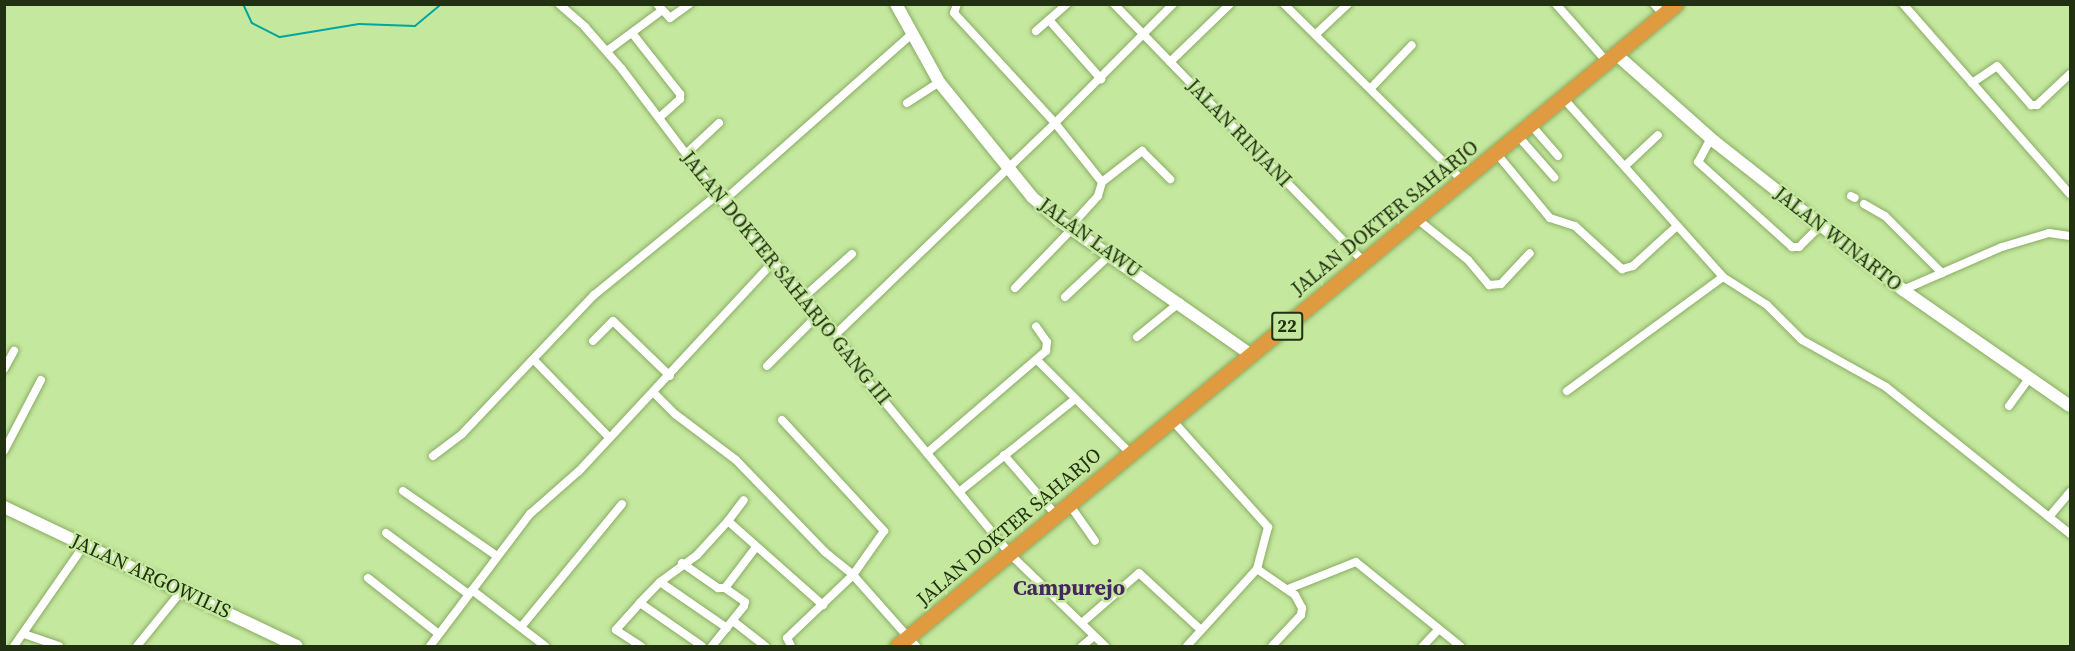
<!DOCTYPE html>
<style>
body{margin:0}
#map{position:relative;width:2075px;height:651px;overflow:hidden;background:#c4e89e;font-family:"Source Serif 4",serif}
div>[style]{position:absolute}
.stream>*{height:2px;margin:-1px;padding:0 1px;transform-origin:1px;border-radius:1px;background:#00a69f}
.roads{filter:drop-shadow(0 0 2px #89ab63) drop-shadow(0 0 2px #89ab63)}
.street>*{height:8px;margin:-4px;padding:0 4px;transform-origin:4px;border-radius:4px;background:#fff}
.secondary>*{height:12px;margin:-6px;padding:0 6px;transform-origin:6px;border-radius:6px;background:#fff}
.highway>*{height:15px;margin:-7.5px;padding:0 7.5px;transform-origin:7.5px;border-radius:7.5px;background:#e09a3f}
span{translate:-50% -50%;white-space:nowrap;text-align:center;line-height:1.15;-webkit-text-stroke:5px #c4e89e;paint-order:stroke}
.shield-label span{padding:2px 4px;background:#c4e89e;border:2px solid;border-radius:4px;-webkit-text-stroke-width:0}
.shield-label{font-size:18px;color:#223012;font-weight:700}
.street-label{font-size:20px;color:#223012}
.quarter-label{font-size:22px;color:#47255d;font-weight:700}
.frame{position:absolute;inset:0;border:6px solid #223012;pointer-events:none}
</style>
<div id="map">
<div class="stream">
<div style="left:243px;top:4px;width:21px;rotate:65deg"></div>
<div style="left:252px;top:23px;width:31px;rotate:27deg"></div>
<div style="left:280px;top:37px;width:80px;rotate:-9.3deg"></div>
<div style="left:359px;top:24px;width:56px;rotate:2deg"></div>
<div style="left:415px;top:26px;width:34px;rotate:-40deg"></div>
</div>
<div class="roads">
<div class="street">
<div style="left:559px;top:4px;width:35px;rotate:41deg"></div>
<div style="left:585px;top:27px;width:55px;rotate:48.7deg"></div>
<div style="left:621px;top:68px;width:159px;rotate:52.9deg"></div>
<div style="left:717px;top:195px;width:183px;rotate:49.4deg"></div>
<div style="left:836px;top:334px;width:53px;rotate:56.6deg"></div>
<div style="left:865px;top:378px;width:229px;rotate:50.5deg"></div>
<div style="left:1011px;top:555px;width:131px;rotate:44.1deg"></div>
<div style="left:657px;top:4px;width:19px;rotate:47deg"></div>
<div style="left:670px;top:18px;width:24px;rotate:-36deg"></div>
<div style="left:957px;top:4px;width:9px;rotate:108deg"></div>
<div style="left:954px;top:13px;width:149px;rotate:47.4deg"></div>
<div style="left:1055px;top:123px;width:168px;rotate:-45.2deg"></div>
<div style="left:1114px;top:4px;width:359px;rotate:45.9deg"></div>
<div style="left:1284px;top:4px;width:252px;rotate:44.7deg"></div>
<div style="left:1556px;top:4px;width:79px;rotate:48.6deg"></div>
<div style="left:1654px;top:4px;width:16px;rotate:47deg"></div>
<div style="left:1903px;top:4px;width:253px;rotate:48.7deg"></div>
<div style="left:1049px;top:20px;width:79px;rotate:48.6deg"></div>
<div style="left:1036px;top:31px;width:41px;rotate:-41.1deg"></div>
<div style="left:632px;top:33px;width:78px;rotate:51.8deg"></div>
<div style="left:680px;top:94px;width:5px;rotate:90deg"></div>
<div style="left:680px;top:99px;width:28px;rotate:138deg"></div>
<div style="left:1316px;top:34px;width:44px;rotate:-43.2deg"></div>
<div style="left:607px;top:51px;width:67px;rotate:-36.5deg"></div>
<div style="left:1170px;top:62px;width:83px;rotate:-44deg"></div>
<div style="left:1972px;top:83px;width:30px;rotate:-34deg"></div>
<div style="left:1997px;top:66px;width:52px;rotate:48.9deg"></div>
<div style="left:2031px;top:105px;width:6px"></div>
<div style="left:2037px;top:105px;width:45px;rotate:-43.2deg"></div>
<div style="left:1371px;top:88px;width:59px;rotate:-46.4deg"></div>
<div style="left:1564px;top:99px;width:239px;rotate:48.2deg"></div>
<div style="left:1723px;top:277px;width:52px;rotate:32.5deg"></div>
<div style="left:1767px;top:305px;width:49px;rotate:45deg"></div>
<div style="left:1802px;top:340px;width:96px;rotate:29.2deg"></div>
<div style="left:1886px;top:387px;width:236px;rotate:38.6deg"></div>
<div style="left:907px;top:103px;width:38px;rotate:-33deg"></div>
<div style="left:1531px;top:125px;width:41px;rotate:48.9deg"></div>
<div style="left:1518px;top:136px;width:55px;rotate:48.7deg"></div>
<div style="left:1711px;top:138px;width:27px;rotate:118deg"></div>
<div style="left:1698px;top:162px;width:127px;rotate:42.1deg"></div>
<div style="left:1792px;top:247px;width:7px"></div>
<div style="left:1799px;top:247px;width:31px;rotate:-45deg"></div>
<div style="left:687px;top:153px;width:44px;rotate:-43.2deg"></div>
<div style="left:1497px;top:154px;width:83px;rotate:50.4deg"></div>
<div style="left:1550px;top:218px;width:26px;rotate:18deg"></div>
<div style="left:1575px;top:226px;width:64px;rotate:42.5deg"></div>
<div style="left:1622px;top:269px;width:11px;rotate:-15deg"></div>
<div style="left:1633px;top:266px;width:59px;rotate:-42.3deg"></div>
<div style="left:1625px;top:166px;width:45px;rotate:-43.2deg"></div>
<div style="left:1851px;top:196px;width:4px;rotate:27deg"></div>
<div style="left:722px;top:202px;width:255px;rotate:-41.5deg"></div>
<div style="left:1864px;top:204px;width:24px;rotate:30deg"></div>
<div style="left:1885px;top:216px;width:81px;rotate:45deg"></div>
<div style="left:1417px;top:219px;width:65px;rotate:38.8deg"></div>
<div style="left:1468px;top:260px;width:33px;rotate:50deg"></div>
<div style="left:1489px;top:285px;width:12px;rotate:-5deg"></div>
<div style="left:1501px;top:284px;width:42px;rotate:-46.9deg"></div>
<div style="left:1069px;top:228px;width:43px;rotate:-47.8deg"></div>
<div style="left:1098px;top:196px;width:15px;rotate:-74deg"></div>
<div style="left:1015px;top:288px;width:81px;rotate:-46deg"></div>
<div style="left:1903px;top:290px;width:108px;rotate:-23.5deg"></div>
<div style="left:2002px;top:247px;width:49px;rotate:-16.6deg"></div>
<div style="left:2049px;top:233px;width:21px;rotate:8deg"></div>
<div style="left:805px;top:296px;width:63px;rotate:-41.8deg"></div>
<div style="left:1065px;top:297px;width:63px;rotate:-43.1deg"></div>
<div style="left:836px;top:334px;width:304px;rotate:-43.9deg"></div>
<div style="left:1055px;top:123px;width:75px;rotate:51.5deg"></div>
<div style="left:1102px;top:182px;width:51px;rotate:-37.8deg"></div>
<div style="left:1142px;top:151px;width:40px;rotate:45deg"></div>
<div style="left:1137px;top:337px;width:55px;rotate:-39.1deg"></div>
<div style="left:593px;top:341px;width:28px;rotate:-45deg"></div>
<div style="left:613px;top:321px;width:79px;rotate:44deg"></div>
<div style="left:534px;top:360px;width:107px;rotate:45.8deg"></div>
<div style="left:1037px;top:360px;width:133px;rotate:45deg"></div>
<div style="left:767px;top:366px;width:74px;rotate:-45deg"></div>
<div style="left:4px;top:369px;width:21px;rotate:-61deg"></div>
<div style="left:1567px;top:391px;width:193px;rotate:-36.2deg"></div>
<div style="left:654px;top:393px;width:30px;rotate:45deg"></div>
<div style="left:675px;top:414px;width:76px;rotate:37deg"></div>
<div style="left:736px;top:460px;width:128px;rotate:45.9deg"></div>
<div style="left:825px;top:552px;width:36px;rotate:39deg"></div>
<div style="left:853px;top:575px;width:95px;rotate:48.4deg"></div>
<div style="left:2009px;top:406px;width:34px;rotate:-54deg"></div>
<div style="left:782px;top:420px;width:151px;rotate:47.4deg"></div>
<div style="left:884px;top:531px;width:54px;rotate:125.2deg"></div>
<div style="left:853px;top:575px;width:91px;rotate:136.3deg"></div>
<div style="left:787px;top:638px;width:9px;rotate:63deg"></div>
<div style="left:1172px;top:420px;width:144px;rotate:48.1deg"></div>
<div style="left:1268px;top:527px;width:43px;rotate:104.7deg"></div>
<div style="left:1257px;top:569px;width:104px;rotate:132.3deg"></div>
<div style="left:4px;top:451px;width:80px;rotate:-62.5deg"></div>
<div style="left:927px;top:453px;width:157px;rotate:-40.6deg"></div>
<div style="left:1046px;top:351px;width:9px;rotate:-84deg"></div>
<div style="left:1047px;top:342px;width:19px;rotate:-125deg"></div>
<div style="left:1004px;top:455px;width:79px;rotate:49.1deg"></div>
<div style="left:433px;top:456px;width:36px;rotate:-37deg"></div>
<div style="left:462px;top:434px;width:192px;rotate:-46.5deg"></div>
<div style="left:594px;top:295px;width:159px;rotate:-39.1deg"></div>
<div style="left:403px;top:491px;width:114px;rotate:34.7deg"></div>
<div style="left:959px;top:492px;width:149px;rotate:-38.7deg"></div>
<div style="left:1069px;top:504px;width:45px;rotate:54.9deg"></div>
<div style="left:2049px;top:517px;width:33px;rotate:-50deg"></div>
<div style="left:728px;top:521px;width:26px;rotate:-53deg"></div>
<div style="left:386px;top:533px;width:102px;rotate:36.6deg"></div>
<div style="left:682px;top:563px;width:44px;rotate:34.8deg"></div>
<div style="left:718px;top:588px;width:7px"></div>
<div style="left:725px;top:588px;width:51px;rotate:-52.9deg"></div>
<div style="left:1257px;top:569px;width:46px;rotate:34.4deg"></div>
<div style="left:1295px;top:595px;width:15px;rotate:62deg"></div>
<div style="left:1302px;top:608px;width:7px;rotate:98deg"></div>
<div style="left:1301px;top:615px;width:42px;rotate:133.1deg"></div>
<div style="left:368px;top:578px;width:90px;rotate:38.3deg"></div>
<div style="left:660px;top:582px;width:29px;rotate:134deg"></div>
<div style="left:640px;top:603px;width:75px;rotate:34.7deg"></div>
<div style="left:1288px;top:589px;width:73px;rotate:-21.7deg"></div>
<div style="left:1356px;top:562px;width:134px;rotate:38.9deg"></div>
<div style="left:472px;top:590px;width:92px;rotate:37.5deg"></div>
<div style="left:640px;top:603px;width:36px;rotate:132deg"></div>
<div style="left:616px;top:630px;width:30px;rotate:33deg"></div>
<div style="left:733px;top:621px;width:41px;rotate:38deg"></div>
<div style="left:1083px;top:622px;width:74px;rotate:-41.2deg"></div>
<div style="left:1139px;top:573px;width:84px;rotate:42.6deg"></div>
<div style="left:521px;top:627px;width:159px;rotate:-50.6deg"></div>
<div style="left:727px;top:628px;width:81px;rotate:-145.5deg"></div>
<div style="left:660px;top:582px;width:46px;rotate:-36.1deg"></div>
<div style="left:697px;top:555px;width:46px;rotate:-47.6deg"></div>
<div style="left:728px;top:521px;width:127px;rotate:41.5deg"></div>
<div style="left:24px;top:634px;width:37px;rotate:19deg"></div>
<div style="left:14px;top:646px;width:124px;rotate:-55.2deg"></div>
<div style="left:137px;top:646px;width:73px;rotate:-51.1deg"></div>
<div style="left:430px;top:646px;width:166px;rotate:-52.9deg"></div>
<div style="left:530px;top:514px;width:65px;rotate:-41.3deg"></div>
<div style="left:579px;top:471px;width:287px;rotate:-47.1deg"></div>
<div style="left:712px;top:646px;width:51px;rotate:-51.3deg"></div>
<div style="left:744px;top:606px;width:4px;rotate:-76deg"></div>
<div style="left:745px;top:602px;width:24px;rotate:-145deg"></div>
<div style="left:1082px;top:646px;width:14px;rotate:-39deg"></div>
<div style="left:1423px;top:646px;width:23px;rotate:-47deg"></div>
</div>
<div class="secondary">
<div style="left:896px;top:4px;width:89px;rotate:61.1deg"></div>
<div style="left:939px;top:82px;width:148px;rotate:51deg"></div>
<div style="left:1032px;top:197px;width:33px;rotate:41deg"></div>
<div style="left:1057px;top:219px;width:237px;rotate:35deg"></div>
<div style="left:1617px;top:55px;width:131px;rotate:41.6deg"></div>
<div style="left:1715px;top:142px;width:239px;rotate:38.2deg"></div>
<div style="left:1903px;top:290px;width:203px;rotate:34.8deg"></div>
<div style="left:4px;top:507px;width:324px;rotate:25.4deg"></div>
</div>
<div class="highway">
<div style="left:897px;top:646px;width:1009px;rotate:-39.49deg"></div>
</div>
</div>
<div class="shield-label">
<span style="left:1287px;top:326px">22</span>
</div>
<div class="street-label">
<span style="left:1239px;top:133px;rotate:46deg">JALAN RINJANI</span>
<span style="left:1385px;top:218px;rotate:-39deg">JALAN DOKTER SAHARJO</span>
<span style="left:1090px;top:238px;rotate:36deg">JALAN LAWU</span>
<span style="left:1838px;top:239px;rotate:38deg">JALAN WINARTO</span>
<span style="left:786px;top:278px;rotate:51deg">JALAN DOKTER SAHARJO GANG III</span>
<span style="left:1009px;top:527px;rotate:-40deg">JALAN DOKTER SAHARJO</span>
<span style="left:151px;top:576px;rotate:25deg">JALAN ARGOWILIS</span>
</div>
<div class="quarter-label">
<span style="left:1069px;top:588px">Campurejo</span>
</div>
<div class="frame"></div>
</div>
